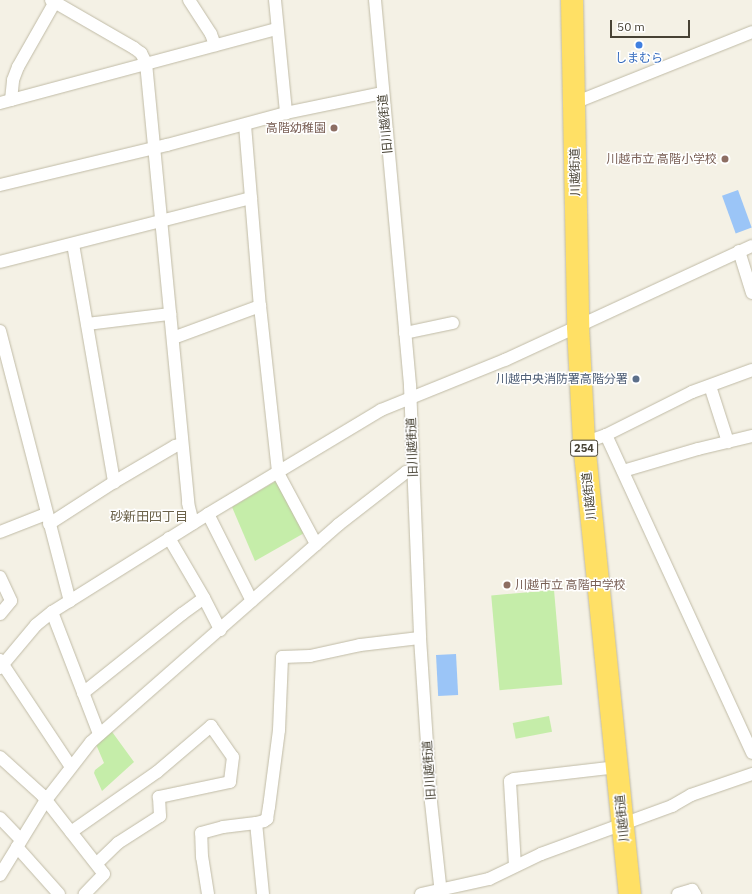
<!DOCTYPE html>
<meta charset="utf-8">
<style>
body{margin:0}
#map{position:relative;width:752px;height:894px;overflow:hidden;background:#f4f1e5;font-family:"IBM Plex Sans","Noto Sans JP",sans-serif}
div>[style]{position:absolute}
.green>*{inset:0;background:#c5eda9;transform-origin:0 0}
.water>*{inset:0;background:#9bc5f7;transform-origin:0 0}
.roads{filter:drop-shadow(0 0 1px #c0bba6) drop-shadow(0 0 1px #c0bba6)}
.street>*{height:12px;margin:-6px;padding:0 6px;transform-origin:6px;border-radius:6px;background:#fff}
.highway>*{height:22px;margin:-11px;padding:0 11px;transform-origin:11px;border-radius:11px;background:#ffe065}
.dots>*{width:11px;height:11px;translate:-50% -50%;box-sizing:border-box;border:2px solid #fff;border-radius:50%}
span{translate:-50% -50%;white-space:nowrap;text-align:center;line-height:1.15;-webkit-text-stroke:3px #fff;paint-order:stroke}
.shield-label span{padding:1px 3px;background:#fff;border:1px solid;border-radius:3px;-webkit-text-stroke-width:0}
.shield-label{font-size:11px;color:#474234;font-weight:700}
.shop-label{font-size:12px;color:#366cbe}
.street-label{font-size:12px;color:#474234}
.education-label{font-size:12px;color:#785e54}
.right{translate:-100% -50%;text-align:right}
.left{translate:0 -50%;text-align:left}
.service-label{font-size:12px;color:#4e5e75}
.neighbourhood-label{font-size:13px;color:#6b624a}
.scale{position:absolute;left:610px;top:20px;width:80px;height:18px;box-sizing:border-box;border:2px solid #474234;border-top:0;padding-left:5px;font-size:12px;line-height:14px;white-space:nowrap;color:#474234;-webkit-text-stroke:3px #fff;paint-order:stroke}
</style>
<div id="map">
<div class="green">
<div style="clip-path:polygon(276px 481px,306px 532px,255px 561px,232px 507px)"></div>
<div style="left:554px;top:590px;width:95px;height:63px;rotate:85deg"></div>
<div style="left:549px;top:716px;width:16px;height:37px;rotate:79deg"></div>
<div style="clip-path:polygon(110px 729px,134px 762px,102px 791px,94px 773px,95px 770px,104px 763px,95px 742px)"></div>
</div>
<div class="water">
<div style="left:738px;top:190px;width:40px;height:17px;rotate:70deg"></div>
<div style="left:456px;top:654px;width:41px;height:20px;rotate:87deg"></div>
</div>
<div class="roads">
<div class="street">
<div style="left:51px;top:0;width:96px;rotate:30deg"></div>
<div style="left:134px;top:48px;width:9px;rotate:36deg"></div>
<div style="left:141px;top:53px;width:11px;rotate:63deg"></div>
<div style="left:146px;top:63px;width:442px;rotate:84.5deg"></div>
<div style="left:188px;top:503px;width:21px;rotate:76deg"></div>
<div style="left:189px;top:0;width:40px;rotate:57.1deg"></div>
<div style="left:211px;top:34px;width:12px;rotate:70deg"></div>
<div style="left:275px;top:0;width:114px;rotate:84.4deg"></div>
<div style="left:375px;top:0;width:388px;rotate:84.8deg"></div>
<div style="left:410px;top:386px;width:252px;rotate:87.7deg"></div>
<div style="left:420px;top:638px;width:164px;rotate:86.2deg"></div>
<div style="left:431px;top:802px;width:93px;rotate:83.8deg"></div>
<div style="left:11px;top:100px;width:20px;rotate:-84deg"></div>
<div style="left:13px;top:80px;width:14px;rotate:-69deg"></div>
<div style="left:18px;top:67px;width:77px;rotate:-60.4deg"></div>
<div style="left:0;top:103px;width:287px;rotate:-15deg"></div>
<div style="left:574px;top:103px;width:192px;rotate:-21.7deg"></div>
<div style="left:245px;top:125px;width:182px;rotate:85.3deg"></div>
<div style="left:260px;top:306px;width:168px;rotate:83.8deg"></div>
<div style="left:278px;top:473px;width:81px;rotate:61.8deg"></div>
<div style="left:0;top:185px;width:172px;rotate:-13.5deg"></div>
<div style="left:167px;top:145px;width:123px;rotate:-15.1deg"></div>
<div style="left:286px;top:113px;width:99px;rotate:-11.7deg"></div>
<div style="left:73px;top:244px;width:242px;rotate:80.2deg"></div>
<div style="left:739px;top:251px;width:44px;rotate:72.8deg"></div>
<div style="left:0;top:262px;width:259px;rotate:-14.3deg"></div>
<div style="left:87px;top:324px;width:84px;rotate:-6.9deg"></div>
<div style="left:0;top:331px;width:279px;rotate:75.5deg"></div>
<div style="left:405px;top:333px;width:49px;rotate:-11.8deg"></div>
<div style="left:173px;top:338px;width:93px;rotate:-20.2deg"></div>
<div style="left:710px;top:386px;width:59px;rotate:72.2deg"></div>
<div style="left:606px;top:435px;width:350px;rotate:65.3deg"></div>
<div style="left:584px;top:443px;width:23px;rotate:-20deg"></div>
<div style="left:606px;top:435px;width:96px;rotate:-26.6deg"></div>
<div style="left:692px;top:392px;width:64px;rotate:-20.1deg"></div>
<div style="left:623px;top:471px;width:78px;rotate:-16.3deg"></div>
<div style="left:698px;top:449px;width:56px;rotate:-13.5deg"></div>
<div style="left:208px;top:514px;width:97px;rotate:63.2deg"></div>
<div style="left:49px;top:524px;width:77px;rotate:-32.9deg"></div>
<div style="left:114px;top:482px;width:71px;rotate:-30.5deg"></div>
<div style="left:175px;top:446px;width:7px;rotate:-16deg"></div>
<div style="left:0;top:532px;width:49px;rotate:-21.4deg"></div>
<div style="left:169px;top:538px;width:69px;rotate:59.7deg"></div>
<div style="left:0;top:577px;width:26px;rotate:65deg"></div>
<div style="left:11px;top:601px;width:17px;rotate:130deg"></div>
<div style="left:52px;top:612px;width:131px;rotate:68.9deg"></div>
<div style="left:0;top:660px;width:128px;rotate:56.4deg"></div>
<div style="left:0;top:668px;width:56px;rotate:-50.1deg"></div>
<div style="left:36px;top:625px;width:21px;rotate:-39deg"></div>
<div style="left:52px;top:612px;width:184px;rotate:-32.1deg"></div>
<div style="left:208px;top:514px;width:202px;rotate:-31deg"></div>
<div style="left:381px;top:410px;width:134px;rotate:-22deg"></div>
<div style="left:505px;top:360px;width:272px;rotate:-24.8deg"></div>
<div style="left:83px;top:693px;width:127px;rotate:-38.6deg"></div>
<div style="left:182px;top:614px;width:27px;rotate:-36deg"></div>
<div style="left:204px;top:598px;width:36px;rotate:63deg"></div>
<div style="left:0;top:757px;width:57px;rotate:42.1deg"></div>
<div style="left:42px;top:795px;width:100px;rotate:51.9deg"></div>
<div style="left:104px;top:874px;width:28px;rotate:134deg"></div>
<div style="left:0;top:818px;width:30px;rotate:46deg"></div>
<div style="left:71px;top:832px;width:105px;rotate:-34.9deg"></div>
<div style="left:157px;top:772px;width:71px;rotate:-40.4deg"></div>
<div style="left:211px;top:726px;width:38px;rotate:55deg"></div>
<div style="left:233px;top:757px;width:25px;rotate:97deg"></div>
<div style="left:230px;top:782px;width:73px;rotate:168.1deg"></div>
<div style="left:159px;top:797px;width:19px;rotate:87deg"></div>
<div style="left:160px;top:816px;width:50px;rotate:147.3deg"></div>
<div style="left:118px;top:843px;width:29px;rotate:136deg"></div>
<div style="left:17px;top:847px;width:63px;rotate:48.2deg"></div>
<div style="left:515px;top:866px;width:85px;rotate:-93.4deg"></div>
<div style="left:510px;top:781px;width:4px;rotate:-27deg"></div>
<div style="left:514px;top:779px;width:104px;rotate:-6.6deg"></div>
<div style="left:0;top:875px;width:88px;rotate:-58.5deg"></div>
<div style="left:46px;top:800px;width:73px;rotate:-52.2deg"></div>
<div style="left:91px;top:742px;width:329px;rotate:-41.3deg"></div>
<div style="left:338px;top:525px;width:86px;rotate:-37.9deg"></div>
<div style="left:406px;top:472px;width:7px;rotate:-8deg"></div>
<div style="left:208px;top:894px;width:37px;rotate:-99deg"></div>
<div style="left:202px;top:857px;width:24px;rotate:-92deg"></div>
<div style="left:201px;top:833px;width:23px;rotate:-15deg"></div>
<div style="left:223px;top:827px;width:33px;rotate:-7deg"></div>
<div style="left:263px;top:894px;width:71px;rotate:-95.6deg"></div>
<div style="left:256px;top:823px;width:8px;rotate:-14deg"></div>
<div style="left:264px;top:821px;width:4px;rotate:-34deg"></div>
<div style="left:267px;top:819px;width:12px;rotate:-81deg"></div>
<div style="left:269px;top:807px;width:78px;rotate:-82.6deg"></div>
<div style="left:279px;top:730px;width:73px;rotate:-87.6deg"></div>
<div style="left:282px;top:657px;width:28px;rotate:-2deg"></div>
<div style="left:310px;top:656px;width:51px;rotate:-12.4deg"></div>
<div style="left:360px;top:645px;width:60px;rotate:-6.7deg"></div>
<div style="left:421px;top:894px;width:70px;rotate:-12.4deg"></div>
<div style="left:489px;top:879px;width:58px;rotate:-25.7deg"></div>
<div style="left:541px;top:854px;width:140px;rotate:-20.1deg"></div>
<div style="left:672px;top:806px;width:22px;rotate:-30deg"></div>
<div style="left:691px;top:795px;width:65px;rotate:-19deg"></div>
<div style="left:678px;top:894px;width:15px;rotate:-16deg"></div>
<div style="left:692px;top:890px;width:5px;rotate:53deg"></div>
</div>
<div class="highway">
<div style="left:572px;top:0;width:327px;rotate:88.9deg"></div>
<div style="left:578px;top:327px;width:116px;rotate:87deg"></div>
<div style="left:584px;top:443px;width:453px;rotate:84.2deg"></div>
</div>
</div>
<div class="dots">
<div style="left:639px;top:45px;background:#3f7fe0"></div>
<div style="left:334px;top:128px;background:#8d6e63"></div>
<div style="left:725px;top:159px;background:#8d6e63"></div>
<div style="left:636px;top:379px;background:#5c6f8a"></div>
<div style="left:507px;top:585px;background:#8d6e63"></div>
</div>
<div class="shield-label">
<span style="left:584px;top:448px">254</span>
</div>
<div class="shop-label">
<span style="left:639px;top:58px">しまむら</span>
</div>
<div class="street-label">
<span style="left:385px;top:124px;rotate:-95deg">旧川越街道</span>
<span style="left:575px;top:172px;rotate:-91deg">川越街道</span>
<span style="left:412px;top:447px;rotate:-92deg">旧川越街道</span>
<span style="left:589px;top:496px;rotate:-96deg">川越街道</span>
<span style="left:429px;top:770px;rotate:-94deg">旧川越街道</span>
<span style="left:622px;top:818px;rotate:-96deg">川越街道</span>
</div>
<div class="education-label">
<span class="right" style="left:326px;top:128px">高階幼稚園</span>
<span class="right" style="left:717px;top:159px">川越市立 高階小学校</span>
<span class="left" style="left:515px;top:585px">川越市立 高階中学校</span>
</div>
<div class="service-label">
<span class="right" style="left:628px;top:379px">川越中央消防署高階分署</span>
</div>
<div class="neighbourhood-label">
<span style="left:149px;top:517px">砂新田四丁目</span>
</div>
<div class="scale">50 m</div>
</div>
